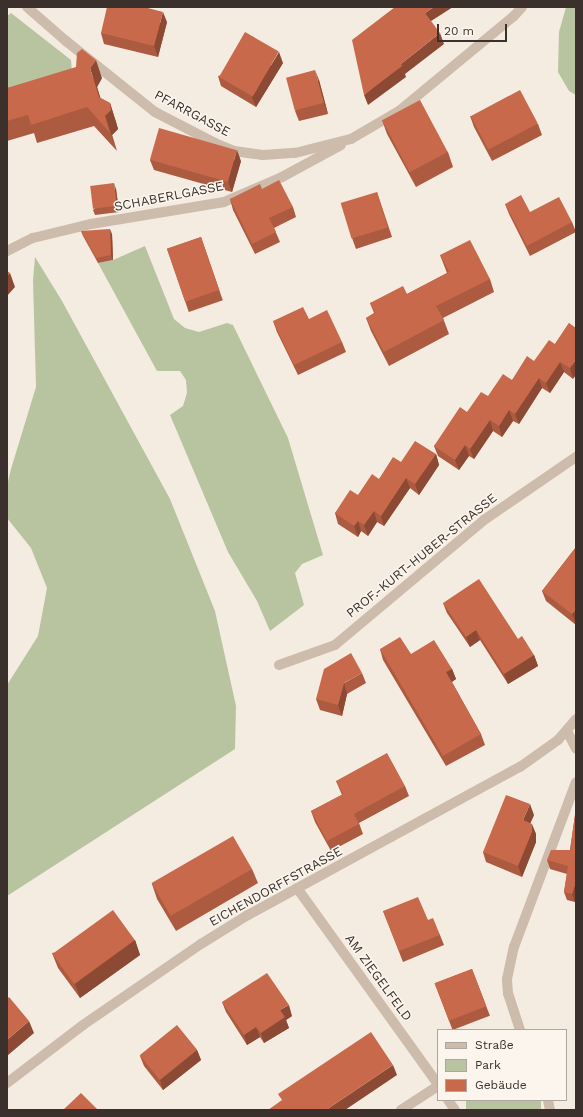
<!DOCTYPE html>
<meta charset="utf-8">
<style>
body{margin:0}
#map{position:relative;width:583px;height:1117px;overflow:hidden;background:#f4ebe1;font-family:"Work Sans",sans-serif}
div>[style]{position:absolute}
.green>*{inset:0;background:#b8c4a0;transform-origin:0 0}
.minor>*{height:10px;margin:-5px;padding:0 5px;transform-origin:5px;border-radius:5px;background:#cdbbac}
.wall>*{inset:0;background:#ac5a40;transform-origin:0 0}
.shaded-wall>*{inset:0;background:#8c4a34}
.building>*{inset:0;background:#c8694b;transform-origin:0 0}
span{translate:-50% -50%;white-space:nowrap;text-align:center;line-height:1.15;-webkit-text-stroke:3px #fbf5ee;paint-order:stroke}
.street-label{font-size:13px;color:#3b302b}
.frame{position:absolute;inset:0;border:8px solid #3b302b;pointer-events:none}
.legend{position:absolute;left:437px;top:1029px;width:130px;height:72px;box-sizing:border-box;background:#fbf5ee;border:1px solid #aea6a0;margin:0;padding:5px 7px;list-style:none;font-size:12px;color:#3b302b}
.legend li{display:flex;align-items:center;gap:8px;height:20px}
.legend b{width:20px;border:1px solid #aea6a0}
.scale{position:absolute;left:437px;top:24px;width:70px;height:18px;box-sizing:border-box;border:2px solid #3b302b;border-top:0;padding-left:5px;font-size:12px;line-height:14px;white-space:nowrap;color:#3b302b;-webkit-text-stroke:3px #fbf5ee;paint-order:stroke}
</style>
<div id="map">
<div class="green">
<div style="clip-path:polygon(566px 7px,576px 7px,576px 95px,569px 91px,558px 72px,559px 32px)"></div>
<div style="clip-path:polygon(11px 13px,71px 60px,72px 73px,7px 109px,7px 16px)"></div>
<div style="clip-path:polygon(145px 246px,174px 319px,185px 328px,199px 332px,227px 323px,233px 325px,288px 438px,323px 555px,302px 564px,295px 573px,304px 605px,270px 631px,257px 601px,228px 552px,170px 415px,183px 406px,187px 393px,186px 380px,180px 371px,157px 371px,98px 263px,113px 260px)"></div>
<div style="clip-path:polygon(35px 257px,62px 301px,170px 499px,215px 611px,236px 706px,235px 749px,7px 896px,7px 685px,38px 636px,47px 588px,31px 548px,7px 518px,7px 486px,11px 469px,36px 387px,33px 280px)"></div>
<div style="left:466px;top:1100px;width:75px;height:11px"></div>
</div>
<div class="minor">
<div style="left:27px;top:7px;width:52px;rotate:41.1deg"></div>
<div style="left:66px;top:41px;width:114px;rotate:38.6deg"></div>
<div style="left:155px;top:112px;width:68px;rotate:27.3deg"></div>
<div style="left:215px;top:143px;width:21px;rotate:23deg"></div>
<div style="left:234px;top:151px;width:29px;rotate:8deg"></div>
<div style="left:263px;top:155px;width:32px;rotate:-4deg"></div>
<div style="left:295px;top:153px;width:58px;rotate:-14deg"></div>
<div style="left:351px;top:139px;width:56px;rotate:-30.3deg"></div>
<div style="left:399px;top:111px;width:149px;rotate:-39.6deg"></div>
<div style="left:514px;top:16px;width:12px;rotate:-48deg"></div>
<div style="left:7px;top:251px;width:29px;rotate:-27deg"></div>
<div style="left:33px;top:238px;width:60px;rotate:-13.6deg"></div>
<div style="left:91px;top:224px;width:135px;rotate:-9.4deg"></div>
<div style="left:224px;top:202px;width:63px;rotate:-23.3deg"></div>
<div style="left:282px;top:177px;width:67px;rotate:-28.5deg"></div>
<div style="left:279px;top:665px;width:59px;rotate:-19.7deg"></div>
<div style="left:335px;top:645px;width:194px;rotate:-40deg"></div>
<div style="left:484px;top:520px;width:112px;rotate:-34.4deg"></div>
<div style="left:567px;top:731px;width:20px;rotate:63deg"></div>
<div style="left:297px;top:888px;width:241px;rotate:54.3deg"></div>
<div style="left:520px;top:1030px;width:38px;rotate:-108deg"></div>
<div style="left:508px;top:994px;width:15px;rotate:-94deg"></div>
<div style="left:507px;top:979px;width:33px;rotate:-78deg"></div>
<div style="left:514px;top:947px;width:176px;rotate:-69.4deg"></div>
<div style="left:7px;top:1083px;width:96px;rotate:-37.3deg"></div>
<div style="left:83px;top:1025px;width:143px;rotate:-34.5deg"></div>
<div style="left:201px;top:944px;width:55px;rotate:-31.7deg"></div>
<div style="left:248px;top:915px;width:310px;rotate:-28.6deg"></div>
<div style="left:520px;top:767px;width:47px;rotate:-35.4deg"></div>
<div style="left:558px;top:740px;width:28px;rotate:-49deg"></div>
<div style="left:448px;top:1100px;width:12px;rotate:55deg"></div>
<div style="left:548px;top:1100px;width:10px;rotate:79deg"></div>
<div style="left:401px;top:1110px;width:44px;rotate:-33deg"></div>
</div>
<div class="wall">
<div style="clip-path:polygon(167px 22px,158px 57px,104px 44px,101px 33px)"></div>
<div style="clip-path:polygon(283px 63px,256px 107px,221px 86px,218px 76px)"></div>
<div style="clip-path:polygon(102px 78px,97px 87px,100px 98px,110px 103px,116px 122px,118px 129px,112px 135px,117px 151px,94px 126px,37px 143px,34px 133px,7px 141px,7px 88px)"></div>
<div style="clip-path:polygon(319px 80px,328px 114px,299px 121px,295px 111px)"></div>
<div style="clip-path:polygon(470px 116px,538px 124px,542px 135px,492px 161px,474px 127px)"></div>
<div style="clip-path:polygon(382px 120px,448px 152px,453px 167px,416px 187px,387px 134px)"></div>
<div style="clip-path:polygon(150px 160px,241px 161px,232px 192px,154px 170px)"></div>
<div style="clip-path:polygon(116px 189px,119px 212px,95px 215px,93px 210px)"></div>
<div style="clip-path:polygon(262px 189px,293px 207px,296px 217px,274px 228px,280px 242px,255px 254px,233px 210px,230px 199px)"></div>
<div style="clip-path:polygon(377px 192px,392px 237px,356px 249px,352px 238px)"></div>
<div style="clip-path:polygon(505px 204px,530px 212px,572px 222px,576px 232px,530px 256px,509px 214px)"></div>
<div style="clip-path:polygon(81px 231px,112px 234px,113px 260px,98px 263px,83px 236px)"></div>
<div style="left:201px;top:237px;width:67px;height:36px;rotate:71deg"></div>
<div style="clip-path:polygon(440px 255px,490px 279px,494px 292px,443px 318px,449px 334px,389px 366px,371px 331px,366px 318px,374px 313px,370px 303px,407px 294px,447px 273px)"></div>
<div style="clip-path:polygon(309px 319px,342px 342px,346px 352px,298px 375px,277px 332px,273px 321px)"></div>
<div style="clip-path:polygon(569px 323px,573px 379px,564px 372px,550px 393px,542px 388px,519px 424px,513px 421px,502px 437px,493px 431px,474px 459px,469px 456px,459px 470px,438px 456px,434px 446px,467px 412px,512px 380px,555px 344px)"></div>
<div style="clip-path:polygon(436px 454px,439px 465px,419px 495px,410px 488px,384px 526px,377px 522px,368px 536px,361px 531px,358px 537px,338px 524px,335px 513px,401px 462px)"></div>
<div style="clip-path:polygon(576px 547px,576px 625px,546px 601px,542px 591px)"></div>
<div style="clip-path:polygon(443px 603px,534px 655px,538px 666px,508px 684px,480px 640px,470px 647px,447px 613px)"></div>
<div style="clip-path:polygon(380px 649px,411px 654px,452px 669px,456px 679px,452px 682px,481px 734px,485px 745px,446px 766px,383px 660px)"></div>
<div style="clip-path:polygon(362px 673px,366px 683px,347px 694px,342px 716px,320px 710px,316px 699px)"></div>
<div style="clip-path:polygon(336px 781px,405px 786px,409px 796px,359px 823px,363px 834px,331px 851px,315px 822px,311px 811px,342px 795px)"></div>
<div style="clip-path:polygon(576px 808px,576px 900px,575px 902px,567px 900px,564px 892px,567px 874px,550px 869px,547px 860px,570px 850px)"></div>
<div style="clip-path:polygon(534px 815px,530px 823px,536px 834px,536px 842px,522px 877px,486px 862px,483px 852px)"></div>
<div style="clip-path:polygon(252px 869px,258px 883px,176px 931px,157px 899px,152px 884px)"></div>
<div style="clip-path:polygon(383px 911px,428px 920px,440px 935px,444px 945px,403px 962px)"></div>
<div style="clip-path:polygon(135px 940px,140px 955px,80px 998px,58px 968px,52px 953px)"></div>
<div style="left:472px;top:969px;width:50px;height:40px;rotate:69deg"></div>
<div style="clip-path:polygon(222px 1002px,292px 1016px,286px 1020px,289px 1028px,264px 1043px,260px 1037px,247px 1045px,226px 1012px)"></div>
<div style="clip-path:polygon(197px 1050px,201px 1060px,163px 1090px,144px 1066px,140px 1056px)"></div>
</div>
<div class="shaded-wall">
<div style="clip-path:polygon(434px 7px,453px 7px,428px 23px,425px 13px)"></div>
<div style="clip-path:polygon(163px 12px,167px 22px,158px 57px,154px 46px)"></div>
<div style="clip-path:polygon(440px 33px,444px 44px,405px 74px,406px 77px,368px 105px,364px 95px,401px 64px)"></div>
<div style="clip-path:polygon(279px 52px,283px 63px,256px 107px,252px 97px)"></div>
<div style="clip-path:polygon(96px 60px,102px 78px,97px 87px,106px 115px,99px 97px,90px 68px)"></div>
<div style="clip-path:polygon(315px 70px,319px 80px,328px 114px,324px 103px)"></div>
<div style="clip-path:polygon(110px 103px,116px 122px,118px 129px,112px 135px,117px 151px,105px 116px)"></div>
<div style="clip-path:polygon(237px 150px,241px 161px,232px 192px,228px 181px)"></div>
<div style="clip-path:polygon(114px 183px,116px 189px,119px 212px,117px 206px)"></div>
<div style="clip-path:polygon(110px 229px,112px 234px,113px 260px,111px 255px)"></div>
<div style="clip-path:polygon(10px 273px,15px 287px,7px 296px,7px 276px)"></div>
<div style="clip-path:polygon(576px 359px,576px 375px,573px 379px,570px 368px)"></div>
<div style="clip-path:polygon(560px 362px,564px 372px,550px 393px,546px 383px)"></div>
<div style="clip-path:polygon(539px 378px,542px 388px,519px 424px,515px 414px)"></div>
<div style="clip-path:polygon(509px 410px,513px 421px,502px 437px,499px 426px)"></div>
<div style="clip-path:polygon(490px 420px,493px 431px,474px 459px,470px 449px)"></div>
<div style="clip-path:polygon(465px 445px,469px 456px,459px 470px,455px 460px)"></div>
<div style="clip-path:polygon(436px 454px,439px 465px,419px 495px,415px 484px)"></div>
<div style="clip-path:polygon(406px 478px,410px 488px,384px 526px,381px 516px)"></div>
<div style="clip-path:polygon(374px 511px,377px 522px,368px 536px,364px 525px)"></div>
<div style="clip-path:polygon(358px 521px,361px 531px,358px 537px,354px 526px)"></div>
<div style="clip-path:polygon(576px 610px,576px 624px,572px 614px)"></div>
<div style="clip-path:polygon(476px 630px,480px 640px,470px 647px,466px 637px)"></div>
<div style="clip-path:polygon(534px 655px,538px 666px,508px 684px,504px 674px)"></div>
<div style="clip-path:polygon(452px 669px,456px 679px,450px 683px,446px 672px)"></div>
<div style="clip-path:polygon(344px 683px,347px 694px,342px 716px,338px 705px)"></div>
<div style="clip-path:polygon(530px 804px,534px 815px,527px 831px,523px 820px)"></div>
<div style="clip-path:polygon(532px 824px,536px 834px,536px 842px,522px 877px,518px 866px)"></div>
<div style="clip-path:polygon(576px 882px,576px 900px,575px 902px,572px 894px)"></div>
<div style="clip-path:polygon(135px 940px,140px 955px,80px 998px,75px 984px)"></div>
<div style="clip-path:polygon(289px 1005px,292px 1016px,286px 1020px,289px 1028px,264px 1043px,261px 1033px,280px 1010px)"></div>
<div style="clip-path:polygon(29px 1021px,34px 1033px,7px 1056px,7px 1040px)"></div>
<div style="clip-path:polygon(256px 1027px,260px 1037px,247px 1045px,244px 1035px)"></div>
<div style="clip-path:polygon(197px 1050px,201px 1060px,163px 1090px,160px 1080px)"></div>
<div style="clip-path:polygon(393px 1065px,397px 1075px,345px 1110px,326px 1110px)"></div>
</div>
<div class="building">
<div style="clip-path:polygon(107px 7px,144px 7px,163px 12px,154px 46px,101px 33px)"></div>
<div style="clip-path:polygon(395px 7px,434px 7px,425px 13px,440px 33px,401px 64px,402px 66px,364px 95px,352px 40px)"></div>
<div style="left:245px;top:32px;width:39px;height:52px;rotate:30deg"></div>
<div style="clip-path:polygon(82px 49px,96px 60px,90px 68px,99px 97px,110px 103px,111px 110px,105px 116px,110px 133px,87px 107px,31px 125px,28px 115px,7px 121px,7px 88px,76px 67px,77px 53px)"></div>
<div style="left:315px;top:70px;width:34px;height:30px;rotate:75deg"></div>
<div style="left:520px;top:90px;width:38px;height:56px;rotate:62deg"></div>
<div style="left:420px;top:100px;width:59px;height:43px;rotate:62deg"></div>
<div style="left:159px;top:128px;width:81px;height:33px;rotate:16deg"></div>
<div style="clip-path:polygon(279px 180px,293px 207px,269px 218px,276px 232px,252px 244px,230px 199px,260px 184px,262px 189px)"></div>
<div style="left:114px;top:183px;width:23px;height:24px;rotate:83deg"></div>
<div style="left:377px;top:192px;width:37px;height:38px;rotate:73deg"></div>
<div style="clip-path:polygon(521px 195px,530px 212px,559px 197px,572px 222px,527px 246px,505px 204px)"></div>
<div style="clip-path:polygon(110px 229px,111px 255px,96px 258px,81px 231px)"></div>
<div style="left:201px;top:237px;width:56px;height:36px;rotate:71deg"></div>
<div style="clip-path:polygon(470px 240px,490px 279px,436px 306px,444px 320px,384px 352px,366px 318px,375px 313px,370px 303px,403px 286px,407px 294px,449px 272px,440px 255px)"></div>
<div style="clip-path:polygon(7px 271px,10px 273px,7px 276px)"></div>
<div style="clip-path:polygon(303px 307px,309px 319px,327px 310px,342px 342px,294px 365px,273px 321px)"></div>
<div style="clip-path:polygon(569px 323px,576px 328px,576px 359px,570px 368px,560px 362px,546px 383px,539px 378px,515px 414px,509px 410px,499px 426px,490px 420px,470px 449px,465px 445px,455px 460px,434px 446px,460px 407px,467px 412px,481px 392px,488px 396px,503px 374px,512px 380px,527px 356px,534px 361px,549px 340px,555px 344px)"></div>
<div style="clip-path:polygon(415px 441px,436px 454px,415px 484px,406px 478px,381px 516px,374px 511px,364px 525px,358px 521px,354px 526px,335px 513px,350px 490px,358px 495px,372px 474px,379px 479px,393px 457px,401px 462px)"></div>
<div style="clip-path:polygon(576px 547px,576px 610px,572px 614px,542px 591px)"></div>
<div style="clip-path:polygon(479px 579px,518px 639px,522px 636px,534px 655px,504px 674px,476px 630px,466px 637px,443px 603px)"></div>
<div style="clip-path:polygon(400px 637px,411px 654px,434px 640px,452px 669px,446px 672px,481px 734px,443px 756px,380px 649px)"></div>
<div style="clip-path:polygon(351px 653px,362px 673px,344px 683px,338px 705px,316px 699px,324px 669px)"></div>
<div style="clip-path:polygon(387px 753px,405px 786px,354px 814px,359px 824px,327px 841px,311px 811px,343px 794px,336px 781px)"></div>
<div style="clip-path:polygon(506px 795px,530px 804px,523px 820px,532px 824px,532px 832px,518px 866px,483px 852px)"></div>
<div style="clip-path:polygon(576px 808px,576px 882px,572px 894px,564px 892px,568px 866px,547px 860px,551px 850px,570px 850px)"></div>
<div style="left:233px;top:836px;width:38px;height:94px;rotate:60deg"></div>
<div style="clip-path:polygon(418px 897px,428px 920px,433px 918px,440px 935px,399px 951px,383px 911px)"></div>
<div style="left:113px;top:910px;width:37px;height:75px;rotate:54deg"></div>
<div style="left:472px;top:969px;width:40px;height:40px;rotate:69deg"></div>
<div style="clip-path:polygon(267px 973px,289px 1005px,280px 1010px,285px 1017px,261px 1033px,256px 1027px,244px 1035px,222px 1002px)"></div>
<div style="clip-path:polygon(9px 997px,29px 1021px,7px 1040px,7px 999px)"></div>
<div style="left:177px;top:1025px;width:32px;height:48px;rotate:51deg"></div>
<div style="clip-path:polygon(371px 1032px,393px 1065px,326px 1110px,268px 1110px,282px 1100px,278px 1094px)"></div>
<div style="clip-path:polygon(81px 1093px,98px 1110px,63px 1110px)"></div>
</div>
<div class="street-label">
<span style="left:192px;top:114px;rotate:28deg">PFARRGASSE</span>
<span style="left:169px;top:197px;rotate:-11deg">SCHABERLGASSE</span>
<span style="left:422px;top:556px;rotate:-39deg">PROF.-KURT-HUBER-STRASSE</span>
<span style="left:276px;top:887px;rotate:-29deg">EICHENDORFFSTRASSE</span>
<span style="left:378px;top:978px;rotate:54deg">AM ZIEGELFELD</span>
</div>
<div class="frame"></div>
<ul class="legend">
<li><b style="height:5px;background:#cdbbac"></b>Straße</li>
<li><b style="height:11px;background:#b8c4a0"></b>Park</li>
<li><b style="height:11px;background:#c8694b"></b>Gebäude</li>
</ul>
<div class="scale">20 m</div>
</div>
